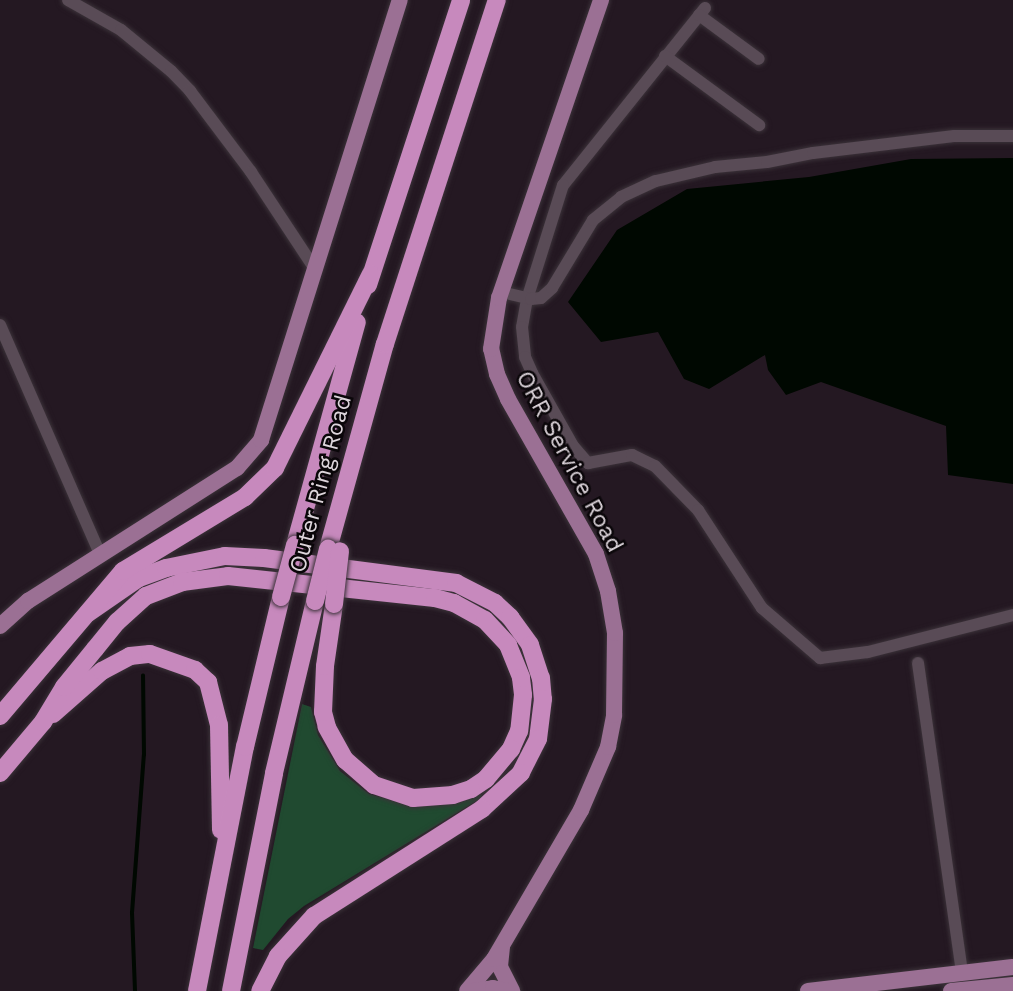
<!DOCTYPE html>
<style>
body{margin:0}
#map{position:relative;width:1013px;height:991px;overflow:hidden;background:#241822;font-family:"Work Sans",sans-serif}
div>[style]{position:absolute}
.green>*{inset:0;background:#204a30}
.water>*{inset:0;background:#000801}
.stream>*{height:3.5px;margin:-1.75px;padding:0 1.75px;transform-origin:1.75px;border-radius:1.75px;background:#000801}
.roads{filter:drop-shadow(0 0 2px #3b3239) drop-shadow(0 0 2px #3b3239)}
.minor>*{height:12px;margin:-6px;padding:0 6px;transform-origin:6px;border-radius:6px;background:#594b56}
.major>*{height:16px;margin:-8px;padding:0 8px;transform-origin:8px;border-radius:8px;background:#9b7094}
.highway>*{height:18px;margin:-9px;padding:0 9px;transform-origin:9px;border-radius:9px;background:#c789bd}
.bridges{filter:drop-shadow(0 0 2px #3b3239) drop-shadow(0 0 2px #3b3239)}
.highway-bridge>*{height:18px;margin:-9px;padding:0 9px;transform-origin:9px;border-radius:9px;background:#c789bd}
span{translate:-50% -50%;white-space:nowrap;text-align:center;line-height:1.15;-webkit-text-stroke:5px #0a0609;paint-order:stroke}
.street-label{font-size:23px;color:#ddd5db}
</style>
<div id="map">
<div class="green">
<div style="clip-path:polygon(302px 704px,311px 707px,318px 735px,340px 771px,369px 794px,412px 806px,461px 802px,480px 793px,483px 797px,304px 906px,288px 919px,263px 950px,253px 948px)"></div>
</div>
<div class="water">
<div style="clip-path:polygon(1013px 158px,1013px 484px,948px 475px,946px 426px,821px 382px,786px 395px,768px 370px,765px 355px,709px 389px,684px 379px,658px 332px,601px 342px,568px 302px,617px 230px,687px 189px,809px 177px,911px 159px)"></div>
</div>
<div class="stream">
<div style="left:135px;top:991px;width:78px;rotate:-92.2deg"></div>
<div style="left:132px;top:913px;width:158px;rotate:-85.7deg"></div>
<div style="left:144px;top:755px;width:79px;rotate:-90.7deg"></div>
</div>
<div class="roads">
<div class="minor">
<div style="left:68px;top:0;width:61px;rotate:29.5deg"></div>
<div style="left:121px;top:30px;width:65px;rotate:39.4deg"></div>
<div style="left:171px;top:71px;width:28px;rotate:46deg"></div>
<div style="left:190px;top:91px;width:101px;rotate:53deg"></div>
<div style="left:251px;top:172px;width:116px;rotate:56.6deg"></div>
<div style="left:705px;top:8px;width:227px;rotate:128.7deg"></div>
<div style="left:563px;top:185px;width:120px;rotate:107.5deg"></div>
<div style="left:527px;top:299px;width:28px;rotate:100deg"></div>
<div style="left:522px;top:327px;width:30px;rotate:84deg"></div>
<div style="left:525px;top:357px;width:17px;rotate:66deg"></div>
<div style="left:532px;top:373px;width:84px;rotate:60.7deg"></div>
<div style="left:573px;top:446px;width:23px;rotate:49deg"></div>
<div style="left:588px;top:463px;width:45px;rotate:-10.3deg"></div>
<div style="left:632px;top:455px;width:25px;rotate:26deg"></div>
<div style="left:655px;top:466px;width:62px;rotate:45.7deg"></div>
<div style="left:698px;top:510px;width:117px;rotate:56.9deg"></div>
<div style="left:762px;top:608px;width:77px;rotate:40.8deg"></div>
<div style="left:820px;top:658px;width:48px;rotate:-7.1deg"></div>
<div style="left:868px;top:652px;width:150px;rotate:-14.3deg"></div>
<div style="left:699px;top:15px;width:74px;rotate:36.3deg"></div>
<div style="left:665px;top:56px;width:117px;rotate:36.3deg"></div>
<div style="left:501px;top:292px;width:31px;rotate:13deg"></div>
<div style="left:531px;top:299px;width:10px;rotate:-6deg"></div>
<div style="left:541px;top:298px;width:15px;rotate:-42deg"></div>
<div style="left:552px;top:288px;width:79px;rotate:-58.9deg"></div>
<div style="left:593px;top:220px;width:36px;rotate:-39deg"></div>
<div style="left:621px;top:197px;width:38px;rotate:-25deg"></div>
<div style="left:656px;top:181px;width:61px;rotate:-13.3deg"></div>
<div style="left:715px;top:167px;width:52px;rotate:-5.5deg"></div>
<div style="left:767px;top:162px;width:47px;rotate:-11.1deg"></div>
<div style="left:813px;top:153px;width:142px;rotate:-6.9deg"></div>
<div style="left:954px;top:136px;width:59px"></div>
<div style="left:0;top:325px;width:250px;rotate:66.4deg"></div>
<div style="left:918px;top:663px;width:312px;rotate:81.9deg"></div>
</div>
<div class="major">
<div style="left:0;top:626px;width:38px;rotate:-42deg"></div>
<div style="left:28px;top:601px;width:248px;rotate:-32.5deg"></div>
<div style="left:237px;top:468px;width:37px;rotate:-49deg"></div>
<div style="left:261px;top:440px;width:461px;rotate:-72.5deg"></div>
<div style="left:502px;top:947px;width:20px;rotate:96deg"></div>
<div style="left:500px;top:967px;width:27px;rotate:63deg"></div>
<div style="left:467px;top:991px;width:42px;rotate:-49.8deg"></div>
<div style="left:494px;top:959px;width:173px;rotate:-59.7deg"></div>
<div style="left:581px;top:810px;width:69px;rotate:-66.8deg"></div>
<div style="left:608px;top:747px;width:33px;rotate:-79deg"></div>
<div style="left:614px;top:715px;width:82px;rotate:-89.3deg"></div>
<div style="left:615px;top:633px;width:43px;rotate:-99.5deg"></div>
<div style="left:608px;top:591px;width:39px;rotate:-108deg"></div>
<div style="left:596px;top:554px;width:178px;rotate:-119.6deg"></div>
<div style="left:508px;top:399px;width:27px;rotate:-114deg"></div>
<div style="left:497px;top:374px;width:26px;rotate:-103deg"></div>
<div style="left:491px;top:349px;width:52px;rotate:-81.1deg"></div>
<div style="left:499px;top:298px;width:315px;rotate:-71.1deg"></div>
<div style="left:474px;top:991px;width:19px;rotate:-9deg"></div>
<div style="left:493px;top:988px;width:14px;rotate:12deg"></div>
<div style="left:808px;top:991px;width:206px;rotate:-6.7deg"></div>
<div style="left:951px;top:991px;width:62px;rotate:-5.5deg"></div>
</div>
<div class="highway">
<div style="left:368px;top:285px;width:300px;rotate:-71.9deg"></div>
<div style="left:295px;top:545px;width:231px;rotate:-74.5deg"></div>
<div style="left:328px;top:549px;width:213px;rotate:-74.5deg"></div>
<div style="left:385px;top:344px;width:362px;rotate:-72deg"></div>
<div style="left:88px;top:613px;width:62px;rotate:-34.5deg"></div>
<div style="left:139px;top:578px;width:29px;rotate:-20deg"></div>
<div style="left:166px;top:568px;width:60px;rotate:-11.5deg"></div>
<div style="left:225px;top:556px;width:39px;rotate:3deg"></div>
<div style="left:264px;top:558px;width:194px;rotate:7.4deg"></div>
<div style="left:456px;top:583px;width:44px;rotate:27.1deg"></div>
<div style="left:495px;top:603px;width:21px;rotate:43deg"></div>
<div style="left:510px;top:617px;width:34px;rotate:54deg"></div>
<div style="left:530px;top:645px;width:35px;rotate:72deg"></div>
<div style="left:541px;top:678px;width:21px;rotate:85deg"></div>
<div style="left:543px;top:699px;width:40px;rotate:97.1deg"></div>
<div style="left:538px;top:739px;width:38px;rotate:117deg"></div>
<div style="left:521px;top:773px;width:53px;rotate:137.3deg"></div>
<div style="left:482px;top:809px;width:199px;rotate:147.5deg"></div>
<div style="left:314px;top:916px;width:54px;rotate:132deg"></div>
<div style="left:278px;top:956px;width:39px;rotate:117deg"></div>
<div style="left:53px;top:714px;width:65px;rotate:-41.3deg"></div>
<div style="left:102px;top:671px;width:32px;rotate:-28deg"></div>
<div style="left:130px;top:656px;width:20px;rotate:-6deg"></div>
<div style="left:150px;top:654px;width:48px;rotate:19.6deg"></div>
<div style="left:195px;top:670px;width:18px;rotate:43deg"></div>
<div style="left:208px;top:682px;width:44px;rotate:75.7deg"></div>
<div style="left:219px;top:725px;width:105px;rotate:88.9deg"></div>
<div style="left:0;top:716px;width:190px;rotate:-49.7deg"></div>
<div style="left:123px;top:571px;width:143px;rotate:-31.2deg"></div>
<div style="left:245px;top:497px;width:42px;rotate:-44deg"></div>
<div style="left:275px;top:468px;width:216px;rotate:-63.7deg"></div>
<div style="left:0;top:773px;width:67px;rotate:-49.9deg"></div>
<div style="left:43px;top:722px;width:41px;rotate:-59deg"></div>
<div style="left:64px;top:687px;width:49px;rotate:-50.8deg"></div>
<div style="left:95px;top:649px;width:35px;rotate:-51deg"></div>
<div style="left:117px;top:622px;width:39px;rotate:-42deg"></div>
<div style="left:146px;top:596px;width:39px;rotate:-21deg"></div>
<div style="left:182px;top:582px;width:46px;rotate:-7.4deg"></div>
<div style="left:228px;top:576px;width:208px;rotate:6.1deg"></div>
<div style="left:435px;top:598px;width:20px;rotate:15deg"></div>
<div style="left:454px;top:603px;width:35px;rotate:29deg"></div>
<div style="left:485px;top:620px;width:34px;rotate:47deg"></div>
<div style="left:508px;top:645px;width:35px;rotate:68deg"></div>
<div style="left:521px;top:678px;width:17px;rotate:83deg"></div>
<div style="left:523px;top:695px;width:36px;rotate:96deg"></div>
<div style="left:519px;top:731px;width:20px;rotate:114deg"></div>
<div style="left:511px;top:749px;width:39px;rotate:130deg"></div>
<div style="left:486px;top:779px;width:18px;rotate:146deg"></div>
<div style="left:471px;top:789px;width:19px;rotate:162deg"></div>
<div style="left:453px;top:795px;width:40px;rotate:175.7deg"></div>
<div style="left:413px;top:798px;width:41px;rotate:-161.6deg"></div>
<div style="left:374px;top:785px;width:38px;rotate:-139deg"></div>
<div style="left:345px;top:760px;width:38px;rotate:-119deg"></div>
<div style="left:327px;top:727px;width:16px;rotate:-105deg"></div>
<div style="left:323px;top:712px;width:46px;rotate:-87.5deg"></div>
<div style="left:325px;top:666px;width:63px;rotate:-81.7deg"></div>
<div style="left:197px;top:991px;width:249px;rotate:-78.9deg"></div>
<div style="left:245px;top:747px;width:154px;rotate:-76.5deg"></div>
<div style="left:231px;top:991px;width:222px;rotate:-78.8deg"></div>
<div style="left:274px;top:773px;width:177px;rotate:-76.6deg"></div>
</div>
</div>
<div class="bridges">
<div class="highway-bridge">
<div style="left:281px;top:597px;width:54px;rotate:-74.9deg"></div>
<div style="left:315px;top:601px;width:54px;rotate:-76deg"></div>
<div style="left:334px;top:604px;width:53px;rotate:-83.5deg"></div>
</div>
</div>
<div class="street-label">
<span style="left:569px;top:462px;rotate:62deg">ORR Service Road</span>
<span style="left:321px;top:484px;rotate:-75deg">Outer Ring Road</span>
</div>
</div>
